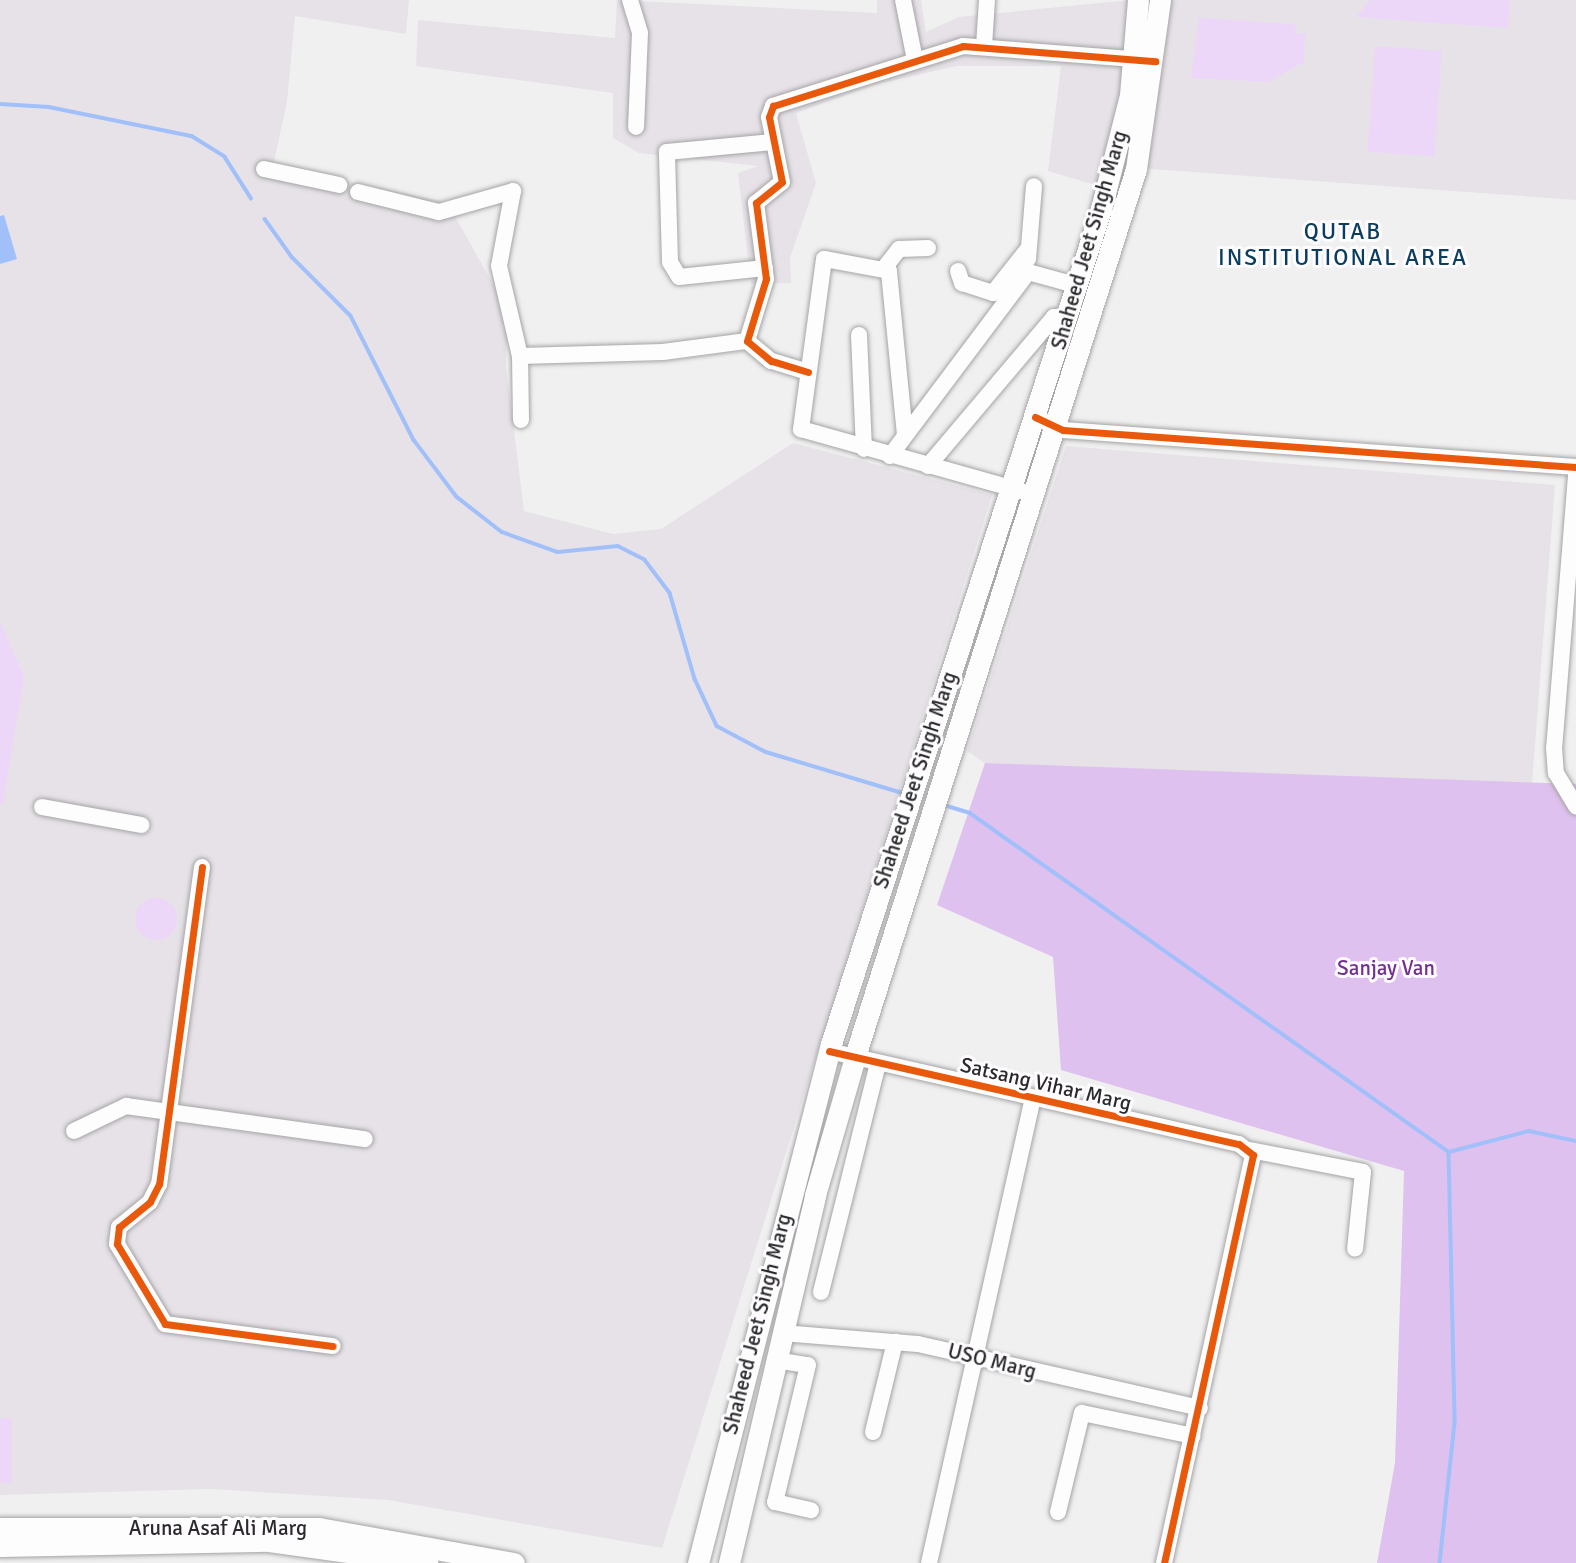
<!DOCTYPE html>
<style>
body{margin:0}
#map{position:relative;width:1576px;height:1563px;overflow:hidden;background:#f1f0f1;font-family:Signika,sans-serif}
div>[style]{position:absolute}
.built>*{inset:0;background:#e6e2e8}
.green>*{inset:0;background:#edd7f8;transform-origin:0 0}
.round{border-radius:50%}
.forest>*{inset:0;background:#dfc1ef}
.water>*{inset:0;background:#a1c0fa}
.stream>*{height:3.5px;margin:-1.75px;padding:0 1.75px;transform-origin:1.75px;border-radius:1.75px;background:#a1c0fa}
.roads{filter:drop-shadow(0 0 2px #a5a4a5) drop-shadow(0 0 2px #a5a4a5)}
.street>*{height:16px;margin:-8px;padding:0 8px;transform-origin:8px;border-radius:8px;background:#fdfdfd}
.secondary>*{height:21px;margin:-10.5px;padding:0 10.5px;transform-origin:10.5px;border-radius:10.5px;background:#fdfdfd}
.cycleway>*{height:7px;margin:-3.5px;padding:0 3.5px;transform-origin:3.5px;border-radius:3.5px;background:#e8590c}
span{translate:-50% -50%;white-space:nowrap;text-align:center;line-height:1.15;-webkit-text-stroke:6px #fefcff;paint-order:stroke}
.street-label{font-size:21px;color:#2a2a2b}
.park-label{font-size:21px;color:#723090}
.neighbourhood-label{font-size:23px;color:#0a3e61;letter-spacing:2px}
</style>
<div id="map">
<div class="built">
<div style="clip-path:polygon(0 0,409px 0,406px 34px,295px 16px,287px 102px,273px 166px,447px 202px,507px 309px,506px 367px,524px 511px,613px 534px,661px 529px,793px 443px,992px 495px,662px 1548px,388px 1500px,211px 1489px,0 1495px)"></div>
<div style="clip-path:polygon(617px 0,877px 13px,877px 0,921px 0,926px 32px,959px 17px,1130px 0,1127px 67px,1102px 187px,1048px 171px,1061px 66px,957px 66px,878px 84px,796px 113px,816px 183px,790px 258px,791px 283px,751px 284px,738px 173px,758px 166px,639px 153px,613px 138px,613px 93px,416px 66px,418px 20px,615px 38px)"></div>
<div style="clip-path:polygon(1163px 0,1576px 0,1576px 200px,1138px 168px)"></div>
<div style="clip-path:polygon(1066px 446px,1555px 485px,1532px 784px,985px 763px,967px 751px)"></div>
</div>
<div class="green">
<div style="clip-path:polygon(1370px 0,1510px 0,1508px 28px,1356px 17px)"></div>
<div style="clip-path:polygon(1199px 18px,1295px 24px,1296px 34px,1305px 33px,1304px 62px,1268px 82px,1191px 78px)"></div>
<div style="left:1375px;top:46px;width:67px;height:106px;rotate:4deg"></div>
<div style="clip-path:polygon(0 621px,24px 677px,3px 805px,0 804px)"></div>
<div class="round" style="left:135px;top:898px;width:42px;height:42px"></div>
<div style="left:0;top:1418px;width:12px;height:65px"></div>
</div>
<div class="forest">
<div style="clip-path:polygon(985px 763px,1576px 784px,1576px 1563px,1377px 1563px,1395px 1463px,1404px 1171px,1061px 1070px,1053px 957px,937px 905px)"></div>
</div>
<div class="water">
<div style="clip-path:polygon(4px 215px,17px 259px,0 264px,0 216px)"></div>
</div>
<div class="stream">
<div style="left:0;top:104px;width:49px;rotate:3.5deg"></div>
<div style="left:49px;top:107px;width:146px;rotate:11.5deg"></div>
<div style="left:192px;top:136px;width:39px;rotate:32deg"></div>
<div style="left:225px;top:157px;width:49px;rotate:57.6deg"></div>
<div style="left:265px;top:219px;width:47px;rotate:54.6deg"></div>
<div style="left:292px;top:257px;width:83px;rotate:45deg"></div>
<div style="left:351px;top:316px;width:139px;rotate:63.1deg"></div>
<div style="left:414px;top:440px;width:71px;rotate:53deg"></div>
<div style="left:457px;top:497px;width:57px;rotate:37.9deg"></div>
<div style="left:502px;top:532px;width:59px;rotate:19.7deg"></div>
<div style="left:558px;top:552px;width:60px;rotate:-5.7deg"></div>
<div style="left:618px;top:546px;width:30px;rotate:27deg"></div>
<div style="left:645px;top:560px;width:41px;rotate:52.9deg"></div>
<div style="left:670px;top:593px;width:90px;rotate:73.8deg"></div>
<div style="left:695px;top:679px;width:52px;rotate:64.9deg"></div>
<div style="left:717px;top:726px;width:55px;rotate:28deg"></div>
<div style="left:766px;top:752px;width:143px;rotate:16.7deg"></div>
<div style="left:944px;top:805px;width:27px;rotate:17deg"></div>
<div style="left:970px;top:813px;width:587px;rotate:35.29deg"></div>
<div style="left:1449px;top:1152px;width:271px;rotate:88.7deg"></div>
<div style="left:1455px;top:1423px;width:141px;rotate:96.1deg"></div>
<div style="left:1449px;top:1152px;width:83px;rotate:-14.7deg"></div>
<div style="left:1529px;top:1131px;width:48px;rotate:12deg"></div>
</div>
<div class="roads">
<div class="street">
<div style="left:630px;top:0;width:34px;rotate:73deg"></div>
<div style="left:640px;top:33px;width:94px;rotate:92.4deg"></div>
<div style="left:903px;top:0;width:61px;rotate:78.7deg"></div>
<div style="left:984px;top:46px;width:46px;rotate:-86.3deg"></div>
<div style="left:264px;top:169px;width:77px;rotate:12deg"></div>
<div style="left:513px;top:191px;width:76px;rotate:100.6deg"></div>
<div style="left:499px;top:266px;width:92px;rotate:76.9deg"></div>
<div style="left:520px;top:356px;width:64px;rotate:89.1deg"></div>
<div style="left:358px;top:192px;width:83px;rotate:13.9deg"></div>
<div style="left:439px;top:212px;width:77px;rotate:-15.8deg"></div>
<div style="left:1028px;top:259px;width:73px;rotate:-85.3deg"></div>
<div style="left:885px;top:267px;width:23px;rotate:-52deg"></div>
<div style="left:899px;top:249px;width:29px;rotate:-2deg"></div>
<div style="left:765px;top:268px;width:86px;rotate:174deg"></div>
<div style="left:679px;top:277px;width:17px;rotate:-121deg"></div>
<div style="left:670px;top:262px;width:110px;rotate:-91.6deg"></div>
<div style="left:667px;top:152px;width:106px;rotate:-5.4deg"></div>
<div style="left:958px;top:271px;width:13px;rotate:72deg"></div>
<div style="left:962px;top:283px;width:33px;rotate:18deg"></div>
<div style="left:993px;top:293px;width:55px;rotate:-51.7deg"></div>
<div style="left:859px;top:335px;width:114px;rotate:87.5deg"></div>
<div style="left:520px;top:356px;width:143px;rotate:-1.6deg"></div>
<div style="left:663px;top:352px;width:85px;rotate:-7.5deg"></div>
<div style="left:808px;top:372px;width:39px;rotate:-163deg"></div>
<div style="left:771px;top:361px;width:31px;rotate:-140deg"></div>
<div style="left:747px;top:341px;width:65px;rotate:-73deg"></div>
<div style="left:766px;top:279px;width:77px;rotate:-97.5deg"></div>
<div style="left:756px;top:203px;width:33px;rotate:-39deg"></div>
<div style="left:782px;top:182px;width:66px;rotate:-101.3deg"></div>
<div style="left:769px;top:117px;width:12px;rotate:-70deg"></div>
<div style="left:773px;top:106px;width:199px;rotate:-17.5deg"></div>
<div style="left:963px;top:46px;width:181px;rotate:4.4deg"></div>
<div style="left:1035px;top:417px;width:31px;rotate:25deg"></div>
<div style="left:1063px;top:430px;width:514px;rotate:4.13deg"></div>
<div style="left:905px;top:435px;width:165px;rotate:-95.6deg"></div>
<div style="left:889px;top:271px;width:66px;rotate:-169.5deg"></div>
<div style="left:824px;top:259px;width:172px;rotate:97.7deg"></div>
<div style="left:801px;top:429px;width:229px;rotate:15.7deg"></div>
<div style="left:890px;top:456px;width:230px;rotate:-53.1deg"></div>
<div style="left:1028px;top:272px;width:53px;rotate:15.4deg"></div>
<div style="left:928px;top:466px;width:195px;rotate:-49.8deg"></div>
<div style="left:1054px;top:317px;width:14px;rotate:8deg"></div>
<div style="left:1576px;top:476px;width:272px;rotate:94.6deg"></div>
<div style="left:1554px;top:747px;width:26px;rotate:86deg"></div>
<div style="left:1556px;top:773px;width:39px;rotate:59deg"></div>
<div style="left:42px;top:807px;width:101px;rotate:10.3deg"></div>
<div style="left:202px;top:867px;width:320px;rotate:97.7deg"></div>
<div style="left:159px;top:1184px;width:20px;rotate:117deg"></div>
<div style="left:150px;top:1202px;width:40px;rotate:141deg"></div>
<div style="left:119px;top:1227px;width:17px;rotate:97deg"></div>
<div style="left:117px;top:1244px;width:93px;rotate:59deg"></div>
<div style="left:165px;top:1324px;width:169px;rotate:7.5deg"></div>
<div style="left:829px;top:1051px;width:420px;rotate:12.8deg"></div>
<div style="left:1239px;top:1144px;width:18px;rotate:38deg"></div>
<div style="left:1253px;top:1155px;width:418px;rotate:102.3deg"></div>
<div style="left:74px;top:1131px;width:58px;rotate:-25.7deg"></div>
<div style="left:126px;top:1106px;width:241px;rotate:7.9deg"></div>
<div style="left:1250px;top:1150px;width:115px;rotate:11deg"></div>
<div style="left:1363px;top:1172px;width:77px;rotate:95.9deg"></div>
<div style="left:821px;top:1292px;width:236px;rotate:-76deg"></div>
<div style="left:782px;top:1333px;width:136px;rotate:4.6deg"></div>
<div style="left:918px;top:1344px;width:289px;rotate:12.8deg"></div>
<div style="left:775px;top:1360px;width:33px;rotate:9deg"></div>
<div style="left:808px;top:1365px;width:141px;rotate:103.5deg"></div>
<div style="left:775px;top:1502px;width:37px;rotate:13deg"></div>
<div style="left:873px;top:1432px;width:93px;rotate:-76.3deg"></div>
<div style="left:1058px;top:1512px;width:102px;rotate:-76.4deg"></div>
<div style="left:1082px;top:1413px;width:113px;rotate:11.7deg"></div>
<div style="left:929px;top:1563px;width:473px;rotate:-77.4deg"></div>
</div>
<div class="secondary">
<div style="left:0;top:1528px;width:319px"></div>
<div style="left:319px;top:1528px;width:198px;rotate:10.2deg"></div>
<div style="left:0;top:1546px;width:269px;rotate:-1.1deg"></div>
<div style="left:269px;top:1541px;width:160px;rotate:7.9deg"></div>
<div style="left:698px;top:1563px;width:536px;rotate:-75.63deg"></div>
<div style="left:831px;top:1044px;width:878px;rotate:-72.08deg"></div>
<div style="left:1101px;top:209px;width:118px;rotate:-75.7deg"></div>
<div style="left:1130px;top:95px;width:95px;rotate:-85.2deg"></div>
<div style="left:729px;top:1563px;width:378px;rotate:-76.8deg"></div>
<div style="left:815px;top:1195px;width:151px;rotate:-73.8deg"></div>
<div style="left:857px;top:1050px;width:924px;rotate:-72.43deg"></div>
<div style="left:1136px;top:169px;width:171px;rotate:-81.9deg"></div>
</div>
</div>
<div class="cycleway">
<div style="left:808px;top:372px;width:39px;rotate:-163deg"></div>
<div style="left:771px;top:361px;width:31px;rotate:-140deg"></div>
<div style="left:747px;top:341px;width:65px;rotate:-73deg"></div>
<div style="left:766px;top:279px;width:77px;rotate:-97.5deg"></div>
<div style="left:756px;top:203px;width:33px;rotate:-39deg"></div>
<div style="left:782px;top:182px;width:66px;rotate:-101.3deg"></div>
<div style="left:769px;top:117px;width:12px;rotate:-70deg"></div>
<div style="left:773px;top:106px;width:199px;rotate:-17.5deg"></div>
<div style="left:963px;top:46px;width:193px;rotate:4.5deg"></div>
<div style="left:1035px;top:417px;width:31px;rotate:25deg"></div>
<div style="left:1063px;top:430px;width:514px;rotate:4.13deg"></div>
<div style="left:202px;top:867px;width:320px;rotate:97.7deg"></div>
<div style="left:159px;top:1184px;width:20px;rotate:117deg"></div>
<div style="left:150px;top:1202px;width:40px;rotate:141deg"></div>
<div style="left:119px;top:1227px;width:17px;rotate:97deg"></div>
<div style="left:117px;top:1244px;width:93px;rotate:59deg"></div>
<div style="left:165px;top:1324px;width:169px;rotate:7.5deg"></div>
<div style="left:829px;top:1051px;width:420px;rotate:12.8deg"></div>
<div style="left:1239px;top:1144px;width:18px;rotate:38deg"></div>
<div style="left:1253px;top:1155px;width:418px;rotate:102.3deg"></div>
</div>
<div class="street-label">
<span style="left:1089px;top:240px;rotate:-74deg">Shaheed Jeet Singh Marg</span>
<span style="left:915px;top:780px;rotate:-72deg">Shaheed Jeet Singh Marg</span>
<span style="left:1046px;top:1084px;rotate:13deg">Satsang Vihar Marg</span>
<span style="left:757px;top:1324px;rotate:-76deg">Shaheed Jeet Singh Marg</span>
<span style="left:992px;top:1361px;rotate:14deg">USO Marg</span>
<span style="left:218px;top:1528px">Aruna Asaf Ali Marg</span>
</div>
<div class="park-label">
<span style="left:1386px;top:968px">Sanjay Van</span>
</div>
<div class="neighbourhood-label">
<span style="left:1343px;top:245px">QUTAB<br>INSTITUTIONAL AREA</span>
</div>
</div>
